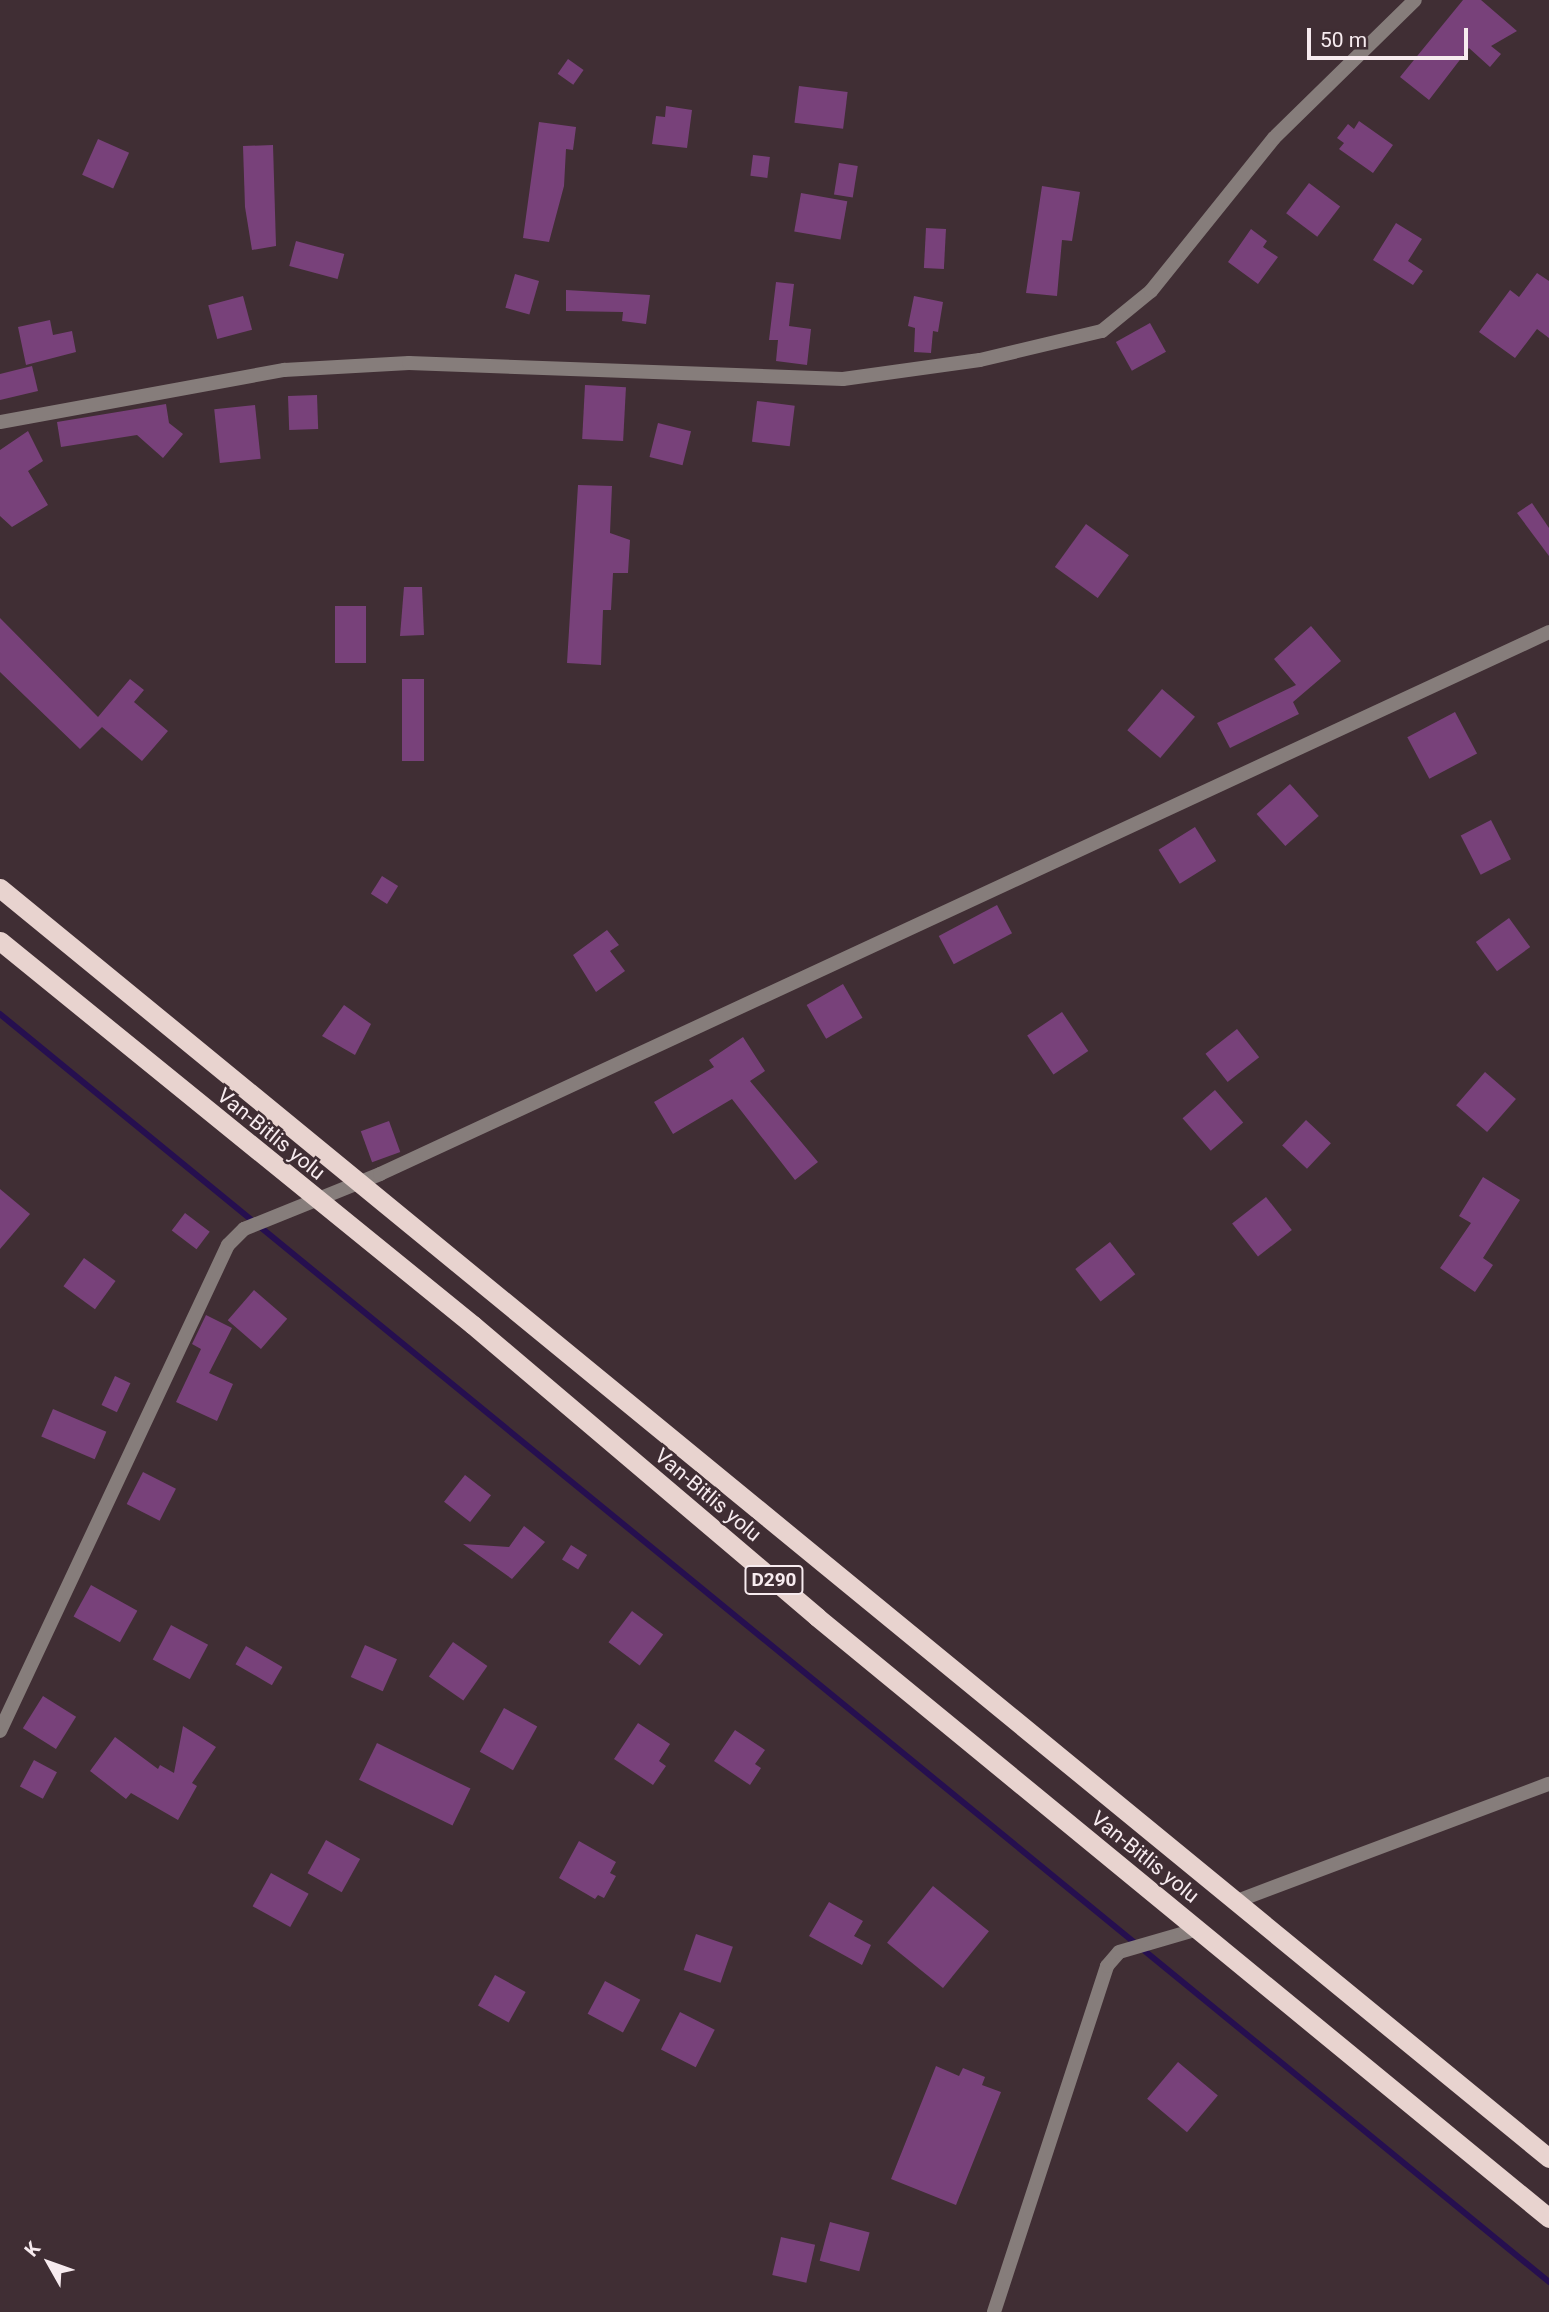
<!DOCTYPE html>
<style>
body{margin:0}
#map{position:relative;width:1549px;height:2312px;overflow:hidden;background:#402e34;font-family:Roboto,sans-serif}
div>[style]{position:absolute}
.stream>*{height:6px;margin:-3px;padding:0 3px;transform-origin:3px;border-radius:3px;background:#260f4f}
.building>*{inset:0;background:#78417a;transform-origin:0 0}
.minor>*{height:14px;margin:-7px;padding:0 7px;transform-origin:7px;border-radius:7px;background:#867d7b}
.trunk>*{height:19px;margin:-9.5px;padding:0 9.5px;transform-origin:9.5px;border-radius:9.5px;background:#e8d3cf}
span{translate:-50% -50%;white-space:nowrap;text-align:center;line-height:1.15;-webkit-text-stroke:5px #402e34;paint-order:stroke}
.shield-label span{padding:2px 5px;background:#402e34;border:2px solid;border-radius:5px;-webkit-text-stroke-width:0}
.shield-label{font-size:19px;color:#f7ebef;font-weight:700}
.street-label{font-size:21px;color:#f7ebef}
.north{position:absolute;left:14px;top:2228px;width:70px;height:70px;-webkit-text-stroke:5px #402e34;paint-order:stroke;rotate:310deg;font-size:19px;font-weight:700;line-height:28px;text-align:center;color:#f7ebef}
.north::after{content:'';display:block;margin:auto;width:24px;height:32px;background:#f7ebef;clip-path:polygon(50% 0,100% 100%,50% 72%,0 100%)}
.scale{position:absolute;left:1307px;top:28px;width:161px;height:32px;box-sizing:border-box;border:4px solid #f7ebef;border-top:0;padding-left:9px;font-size:21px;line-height:24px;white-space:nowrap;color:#f7ebef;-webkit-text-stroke:5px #402e34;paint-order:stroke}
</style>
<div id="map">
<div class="stream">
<div style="left:0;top:1014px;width:2002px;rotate:39.3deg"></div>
</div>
<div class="building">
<div style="clip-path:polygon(1463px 0,1481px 0,1517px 31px,1491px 46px,1501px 54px,1490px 67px,1469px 48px,1429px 100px,1400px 77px)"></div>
<div style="left:568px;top:59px;width:19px;height:18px;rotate:35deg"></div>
<div style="left:799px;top:86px;width:49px;height:37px;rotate:7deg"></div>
<div style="clip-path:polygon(666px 106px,692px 110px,687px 148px,652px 144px,656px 116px,665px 117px)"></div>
<div style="clip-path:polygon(1359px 121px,1393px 145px,1373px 173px,1339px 149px,1344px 143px,1337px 138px,1348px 124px,1354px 129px)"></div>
<div style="clip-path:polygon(539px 122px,576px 127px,573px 150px,566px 149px,564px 186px,549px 242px,523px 238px)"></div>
<div style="left:98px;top:139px;width:34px;height:39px;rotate:24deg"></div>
<div style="clip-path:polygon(273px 145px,276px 246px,252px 250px,245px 207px,243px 146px)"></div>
<div style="left:753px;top:155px;width:17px;height:21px;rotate:7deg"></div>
<div style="left:839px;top:163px;width:19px;height:32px;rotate:9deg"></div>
<div style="left:1309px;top:183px;width:39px;height:38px;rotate:37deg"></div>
<div style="clip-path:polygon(1042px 186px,1080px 192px,1072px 241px,1062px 240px,1057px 296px,1026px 293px)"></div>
<div style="left:801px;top:193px;width:47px;height:39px;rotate:10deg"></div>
<div style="clip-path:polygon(1396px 223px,1422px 239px,1408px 261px,1423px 271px,1413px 285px,1373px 260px)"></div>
<div style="left:926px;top:228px;width:20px;height:40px;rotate:3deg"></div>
<div style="clip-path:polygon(1251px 229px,1267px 241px,1263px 247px,1278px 257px,1258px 284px,1228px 262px)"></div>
<div style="left:296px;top:241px;width:50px;height:26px;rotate:15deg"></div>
<div style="clip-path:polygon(1537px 273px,1549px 281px,1549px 338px,1537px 329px,1515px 358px,1479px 332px,1510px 290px,1519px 297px)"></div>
<div style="left:515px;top:274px;width:25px;height:35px;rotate:16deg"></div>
<div style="clip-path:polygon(776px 282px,794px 284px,789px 326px,811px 329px,807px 365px,776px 361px,778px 340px,769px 340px)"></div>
<div style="clip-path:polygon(566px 290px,650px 295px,646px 324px,622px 321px,623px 312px,566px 311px)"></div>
<div style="left:243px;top:296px;width:35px;height:36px;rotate:75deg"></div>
<div style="clip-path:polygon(914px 296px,943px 302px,938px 332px,933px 331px,931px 353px,914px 352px,915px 328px,908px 326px)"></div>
<div style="clip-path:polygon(50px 320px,53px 335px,72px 331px,76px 352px,26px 365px,18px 327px)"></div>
<div style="left:1150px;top:323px;width:33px;height:39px;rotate:61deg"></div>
<div style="clip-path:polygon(32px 366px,38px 391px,0 400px,0 374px)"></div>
<div style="left:585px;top:385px;width:41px;height:54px;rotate:3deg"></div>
<div style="left:317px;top:395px;width:34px;height:29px;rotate:88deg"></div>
<div style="left:757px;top:401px;width:38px;height:41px;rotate:7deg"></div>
<div style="clip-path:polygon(166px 404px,169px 423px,183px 434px,163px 458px,137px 435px,61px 447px,57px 422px)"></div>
<div style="left:255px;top:405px;width:54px;height:41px;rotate:84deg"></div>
<div style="left:658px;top:423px;width:34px;height:35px;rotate:14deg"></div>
<div style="clip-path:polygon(28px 431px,43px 461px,28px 471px,48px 505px,12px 527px,0 516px,0 450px)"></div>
<div style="clip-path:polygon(578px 485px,612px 486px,610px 533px,630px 540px,628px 573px,613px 573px,611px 610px,603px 610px,601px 665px,567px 663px)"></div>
<div style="clip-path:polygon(1532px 503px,1549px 528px,1549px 556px,1517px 513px)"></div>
<div style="left:1086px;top:524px;width:53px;height:53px;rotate:36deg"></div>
<div style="clip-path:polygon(404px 587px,422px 587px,424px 635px,400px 636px)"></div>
<div style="left:335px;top:606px;width:31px;height:57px"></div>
<div style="clip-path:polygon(0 618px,98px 717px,130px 679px,144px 690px,134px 702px,168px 731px,142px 761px,102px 727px,80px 749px,0 672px)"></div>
<div style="clip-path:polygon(1311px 626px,1341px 661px,1293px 702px,1299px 714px,1230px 748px,1217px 723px,1296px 685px,1274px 659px)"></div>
<div style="left:402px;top:679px;width:22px;height:82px"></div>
<div style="left:1162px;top:689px;width:43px;height:54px;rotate:40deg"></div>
<div style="left:1455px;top:712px;width:47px;height:54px;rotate:62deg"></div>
<div style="left:1290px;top:784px;width:43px;height:45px;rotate:48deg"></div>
<div style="left:1491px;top:820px;width:44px;height:34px;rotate:63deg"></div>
<div style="left:1195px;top:827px;width:40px;height:43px;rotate:58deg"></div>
<div style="left:382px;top:876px;width:19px;height:21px;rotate:32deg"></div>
<div style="left:997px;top:905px;width:32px;height:66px;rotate:62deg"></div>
<div style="left:1509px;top:918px;width:36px;height:41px;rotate:54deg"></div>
<div style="clip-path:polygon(607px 930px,619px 945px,610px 951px,625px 971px,596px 992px,573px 955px)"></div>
<div style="left:843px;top:984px;width:39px;height:42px;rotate:60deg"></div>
<div style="clip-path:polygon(344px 1005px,371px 1024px,355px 1055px,322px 1036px)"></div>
<div style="left:1062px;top:1012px;width:47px;height:42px;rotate:56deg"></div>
<div style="left:1237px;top:1029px;width:36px;height:40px;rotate:52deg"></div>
<div style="clip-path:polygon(743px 1037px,765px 1071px,750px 1081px,818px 1162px,795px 1180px,732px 1099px,673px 1134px,654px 1102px,714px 1067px,709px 1060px)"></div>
<div style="left:1485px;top:1072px;width:41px;height:44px;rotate:41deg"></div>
<div style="left:1215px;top:1090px;width:43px;height:43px;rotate:49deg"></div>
<div style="left:1306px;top:1120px;width:34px;height:35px;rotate:43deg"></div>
<div style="left:389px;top:1121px;width:33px;height:30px;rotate:70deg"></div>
<div style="clip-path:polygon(1483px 1177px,1520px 1200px,1483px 1258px,1493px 1265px,1475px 1292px,1440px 1268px,1471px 1223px,1459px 1216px)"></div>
<div style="clip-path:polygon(0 1189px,30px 1214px,0 1249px)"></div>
<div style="left:1266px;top:1197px;width:42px;height:43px;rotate:52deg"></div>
<div style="left:185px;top:1213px;width:31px;height:22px;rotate:37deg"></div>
<div style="left:1110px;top:1242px;width:41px;height:44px;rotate:52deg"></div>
<div style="left:84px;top:1258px;width:39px;height:35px;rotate:36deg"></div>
<div style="left:254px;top:1290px;width:44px;height:40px;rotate:41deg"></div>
<div style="clip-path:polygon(206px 1315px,232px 1328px,209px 1373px,233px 1384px,217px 1421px,176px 1402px,201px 1349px,192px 1344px)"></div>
<div style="left:115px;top:1376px;width:17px;height:32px;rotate:25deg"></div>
<div style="left:53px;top:1409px;width:58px;height:30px;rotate:23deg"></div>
<div style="left:143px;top:1472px;width:37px;height:36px;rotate:27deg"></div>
<div style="left:465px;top:1475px;width:33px;height:34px;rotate:38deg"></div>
<div style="clip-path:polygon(524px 1526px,545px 1542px,512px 1579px,463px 1544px,509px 1547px)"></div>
<div style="left:571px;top:1545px;width:19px;height:17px;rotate:32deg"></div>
<div style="left:91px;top:1585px;width:53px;height:36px;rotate:29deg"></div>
<div style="left:632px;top:1611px;width:39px;height:39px;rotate:37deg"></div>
<div style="left:171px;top:1625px;width:42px;height:39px;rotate:28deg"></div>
<div style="left:453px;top:1642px;width:42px;height:42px;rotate:35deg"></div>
<div style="left:365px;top:1645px;width:35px;height:35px;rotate:24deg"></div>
<div style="left:246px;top:1646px;width:42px;height:21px;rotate:30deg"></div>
<div style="left:43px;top:1696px;width:39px;height:38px;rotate:32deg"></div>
<div style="left:504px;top:1708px;width:38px;height:50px;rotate:29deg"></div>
<div style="clip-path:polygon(638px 1723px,670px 1744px,659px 1761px,666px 1766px,653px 1785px,614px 1759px)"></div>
<div style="clip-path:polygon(183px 1726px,216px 1747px,192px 1783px,197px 1786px,178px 1820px,131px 1793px,126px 1799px,90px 1771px,115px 1737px,158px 1769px,160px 1765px,174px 1773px)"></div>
<div style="clip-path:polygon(735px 1730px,765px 1750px,755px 1764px,761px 1768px,750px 1785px,714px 1761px)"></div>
<div style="left:377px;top:1743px;width:104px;height:41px;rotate:26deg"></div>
<div style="left:34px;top:1760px;width:26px;height:30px;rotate:28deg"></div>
<div style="left:326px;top:1840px;width:39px;height:38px;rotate:29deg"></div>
<div style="clip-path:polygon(579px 1841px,616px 1862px,610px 1873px,616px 1876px,604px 1898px,598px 1895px,595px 1899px,559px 1878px)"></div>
<div style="left:271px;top:1873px;width:43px;height:38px;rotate:29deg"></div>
<div style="left:933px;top:1886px;width:72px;height:73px;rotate:39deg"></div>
<div style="clip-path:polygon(829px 1902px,863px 1921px,854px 1936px,871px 1945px,862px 1965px,809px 1936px)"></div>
<div style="left:696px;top:1934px;width:39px;height:38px;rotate:19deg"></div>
<div style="left:495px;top:1975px;width:35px;height:35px;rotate:29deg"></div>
<div style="left:605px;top:1981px;width:40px;height:37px;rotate:28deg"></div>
<div style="left:680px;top:2012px;width:39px;height:42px;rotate:27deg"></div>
<div style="left:1178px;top:2062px;width:52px;height:48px;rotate:40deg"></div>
<div style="clip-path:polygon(936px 2066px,959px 2076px,963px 2068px,985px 2077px,982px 2085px,1001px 2092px,956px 2205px,891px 2179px)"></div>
<div style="left:830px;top:2222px;width:41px;height:40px;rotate:15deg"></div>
<div style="left:781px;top:2237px;width:35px;height:39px;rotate:13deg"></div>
</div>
<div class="minor">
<div style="left:0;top:422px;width:289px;rotate:-10.4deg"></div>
<div style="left:284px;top:370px;width:125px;rotate:-3.2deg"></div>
<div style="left:409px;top:363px;width:434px;rotate:2.1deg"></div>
<div style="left:843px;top:379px;width:138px;rotate:-7.9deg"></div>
<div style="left:980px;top:360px;width:125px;rotate:-13.4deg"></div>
<div style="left:1102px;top:331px;width:63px;rotate:-39.2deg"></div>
<div style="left:1151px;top:291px;width:196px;rotate:-51.2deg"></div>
<div style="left:1274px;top:138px;width:197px;rotate:-44.4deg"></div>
<div style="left:0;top:1731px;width:537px;rotate:-64.87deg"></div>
<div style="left:228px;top:1245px;width:23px;rotate:-45deg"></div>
<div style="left:244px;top:1229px;width:147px;rotate:-22deg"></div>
<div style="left:380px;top:1174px;width:1289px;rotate:-24.87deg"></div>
<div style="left:1237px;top:1901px;width:333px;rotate:-20.6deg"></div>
<div style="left:994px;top:2312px;width:364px;rotate:-71.9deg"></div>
<div style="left:1107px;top:1966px;width:18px;rotate:-49deg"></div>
<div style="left:1119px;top:1952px;width:82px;rotate:-16.2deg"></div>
</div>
<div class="trunk">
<div style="left:0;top:888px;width:2003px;rotate:39.35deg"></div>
<div style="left:0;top:941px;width:609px;rotate:39.07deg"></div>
<div style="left:473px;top:1325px;width:451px;rotate:40.3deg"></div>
<div style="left:817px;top:1617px;width:947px;rotate:39.39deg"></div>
</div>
<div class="shield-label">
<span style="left:774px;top:1580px">D290</span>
</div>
<div class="street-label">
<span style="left:271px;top:1134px;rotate:39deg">Van-Bitlis yolu</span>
<span style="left:708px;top:1495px;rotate:40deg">Van-Bitlis yolu</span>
<span style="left:1145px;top:1857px;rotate:39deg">Van-Bitlis yolu</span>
</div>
<div class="north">K</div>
<div class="scale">50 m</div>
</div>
